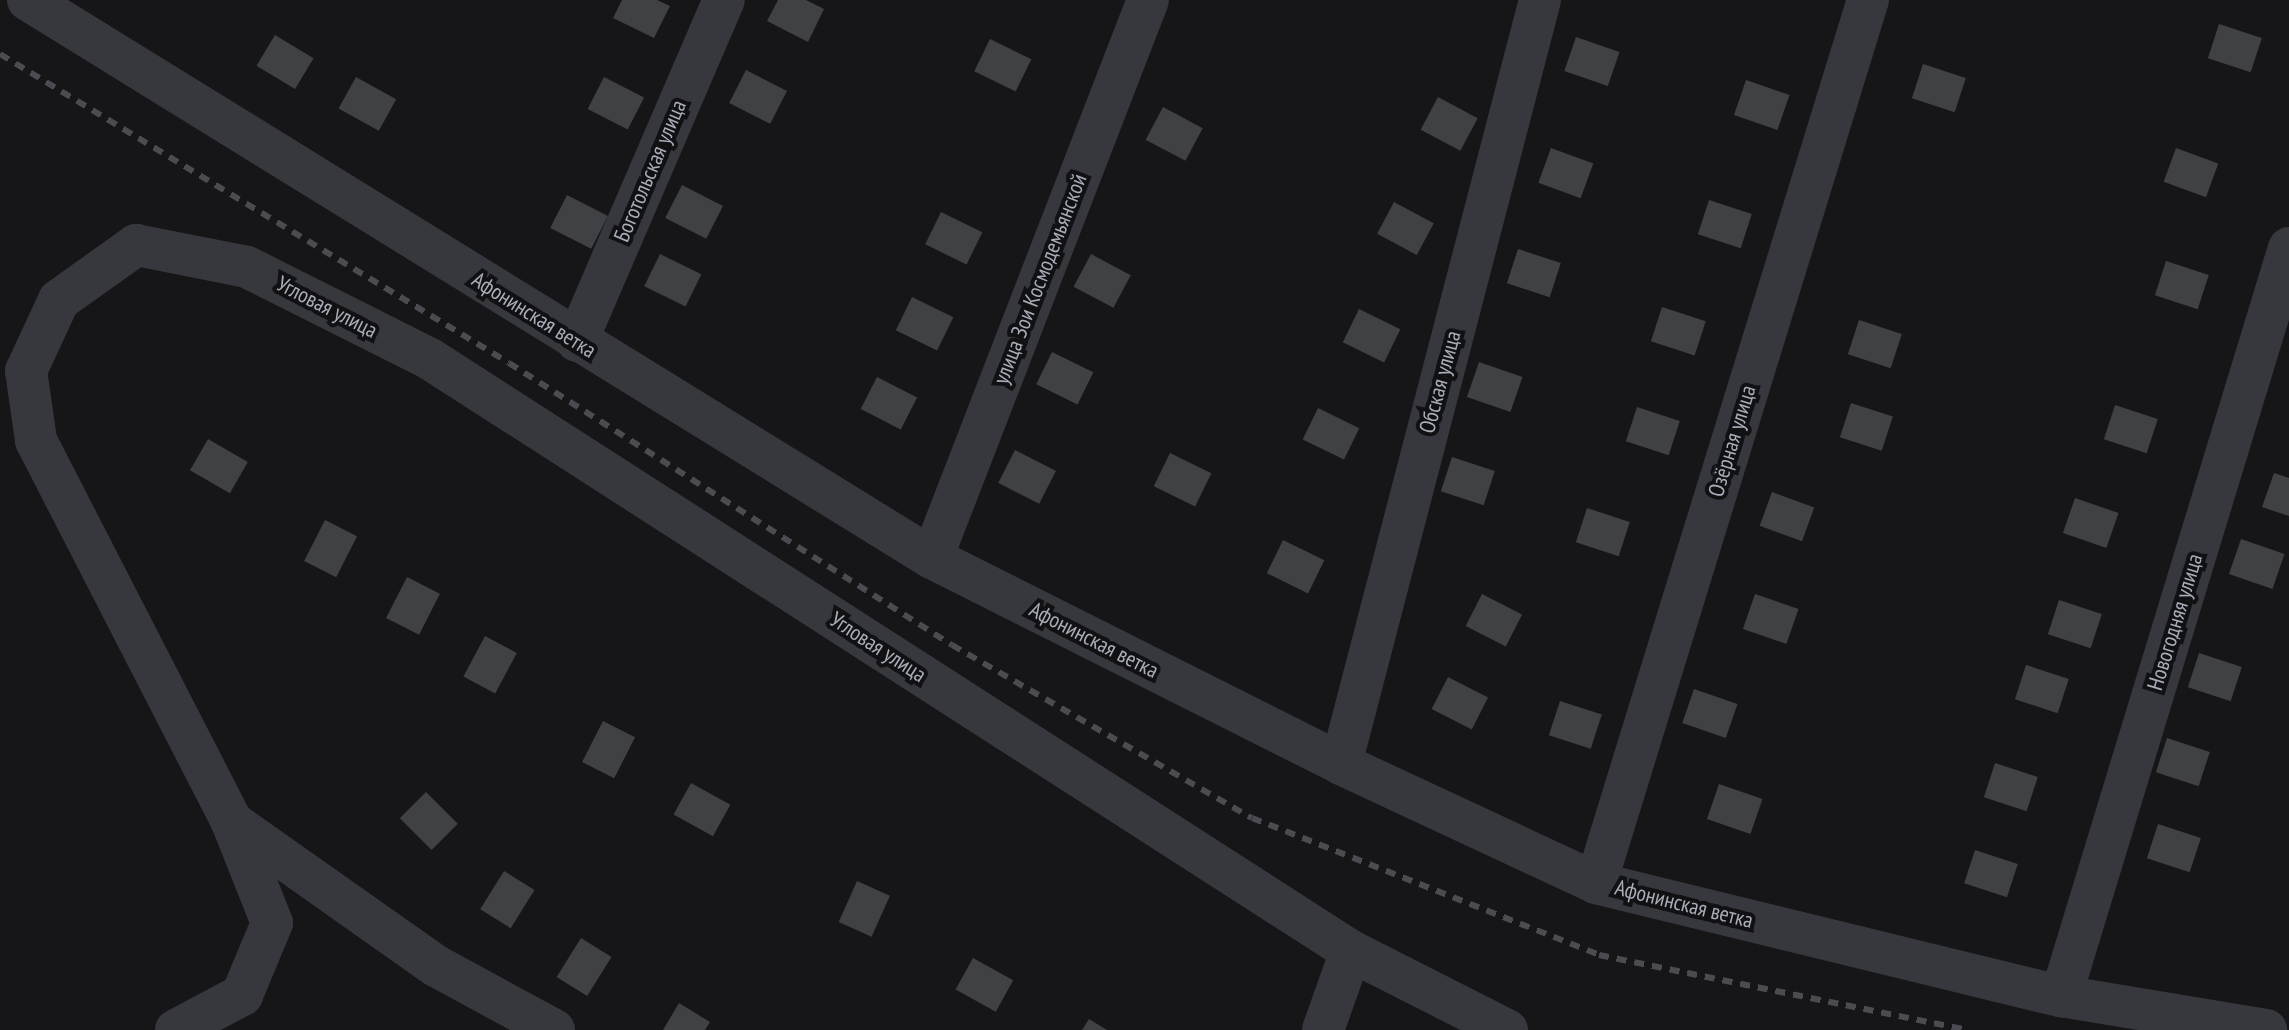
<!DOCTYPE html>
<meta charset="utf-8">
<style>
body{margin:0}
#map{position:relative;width:2289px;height:1030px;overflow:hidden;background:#161618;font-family:"PT Sans Narrow",sans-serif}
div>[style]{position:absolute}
.building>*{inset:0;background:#404145;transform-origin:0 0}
.minor>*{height:42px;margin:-21px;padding:0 21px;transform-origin:21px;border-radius:21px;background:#37383d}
.rail>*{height:6px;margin-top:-3px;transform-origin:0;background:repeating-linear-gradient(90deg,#4a4c52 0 10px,transparent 0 18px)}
span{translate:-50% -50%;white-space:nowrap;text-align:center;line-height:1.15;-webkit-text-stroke:8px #111113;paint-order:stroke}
.street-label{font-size:22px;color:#a8adb8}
</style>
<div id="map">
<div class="building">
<div style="clip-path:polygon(622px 0,657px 0,670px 6px,654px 38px,613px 18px)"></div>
<div style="clip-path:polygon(778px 0,806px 0,824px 9px,808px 42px,767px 21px)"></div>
<div style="left:2219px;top:24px;width:45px;height:36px;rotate:18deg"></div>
<div style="left:275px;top:35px;width:45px;height:36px;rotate:31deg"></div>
<div style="left:1576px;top:37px;width:46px;height:36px;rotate:19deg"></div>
<div style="left:990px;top:39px;width:46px;height:36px;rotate:26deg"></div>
<div style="left:1923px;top:64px;width:45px;height:36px;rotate:18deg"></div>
<div style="left:746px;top:70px;width:46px;height:37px;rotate:27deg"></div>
<div style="left:356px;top:77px;width:46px;height:36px;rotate:29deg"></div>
<div style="left:604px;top:77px;width:45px;height:36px;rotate:27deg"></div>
<div style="left:1746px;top:80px;width:46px;height:37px;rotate:19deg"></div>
<div style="left:1438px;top:97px;width:45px;height:37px;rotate:28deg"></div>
<div style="left:1163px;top:107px;width:45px;height:37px;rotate:28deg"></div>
<div style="left:1551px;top:148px;width:45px;height:37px;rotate:20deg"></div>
<div style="left:2176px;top:148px;width:45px;height:36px;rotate:20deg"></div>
<div style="left:682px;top:185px;width:46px;height:37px;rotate:27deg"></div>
<div style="left:567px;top:195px;width:46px;height:37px;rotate:27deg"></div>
<div style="left:1709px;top:200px;width:45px;height:36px;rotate:18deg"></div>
<div style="left:1394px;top:202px;width:45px;height:36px;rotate:28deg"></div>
<div style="left:941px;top:212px;width:46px;height:36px;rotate:26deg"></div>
<div style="left:1518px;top:249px;width:45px;height:36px;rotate:18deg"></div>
<div style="left:660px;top:254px;width:46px;height:36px;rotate:26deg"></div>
<div style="left:1091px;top:254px;width:45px;height:37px;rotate:28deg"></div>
<div style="left:2166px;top:261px;width:45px;height:36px;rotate:18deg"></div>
<div style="left:912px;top:297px;width:46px;height:37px;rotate:26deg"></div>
<div style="left:1662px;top:307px;width:46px;height:36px;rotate:18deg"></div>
<div style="left:1359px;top:309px;width:46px;height:37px;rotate:26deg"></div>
<div style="left:1859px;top:320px;width:45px;height:36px;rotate:18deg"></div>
<div style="left:1052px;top:352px;width:46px;height:36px;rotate:26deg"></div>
<div style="left:1479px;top:362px;width:46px;height:37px;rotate:19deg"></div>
<div style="left:877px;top:377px;width:45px;height:36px;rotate:27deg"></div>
<div style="left:1851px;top:403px;width:44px;height:36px;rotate:18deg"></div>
<div style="left:2115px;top:405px;width:45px;height:36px;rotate:18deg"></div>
<div style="left:1637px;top:407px;width:45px;height:36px;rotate:18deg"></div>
<div style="left:1318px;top:408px;width:46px;height:35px;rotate:26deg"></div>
<div style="left:208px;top:439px;width:46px;height:36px;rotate:30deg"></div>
<div style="left:1015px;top:450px;width:46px;height:37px;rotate:27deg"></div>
<div style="left:1170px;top:453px;width:46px;height:37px;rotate:26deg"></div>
<div style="left:1452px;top:457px;width:45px;height:36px;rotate:18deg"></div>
<div style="clip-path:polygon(2274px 473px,2289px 478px,2289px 516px,2262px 507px)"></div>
<div style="left:1772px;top:492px;width:45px;height:36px;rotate:20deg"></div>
<div style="left:2075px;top:498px;width:46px;height:37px;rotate:19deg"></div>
<div style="left:1587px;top:508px;width:45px;height:36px;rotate:18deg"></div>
<div style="left:325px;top:520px;width:36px;height:46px;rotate:27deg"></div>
<div style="left:2241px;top:539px;width:46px;height:37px;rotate:19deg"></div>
<div style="left:1283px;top:540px;width:46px;height:37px;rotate:26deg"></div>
<div style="left:407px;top:577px;width:37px;height:46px;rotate:27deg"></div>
<div style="left:1482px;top:594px;width:45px;height:36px;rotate:27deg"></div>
<div style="left:1755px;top:594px;width:46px;height:37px;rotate:19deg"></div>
<div style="left:2059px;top:600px;width:45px;height:36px;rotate:18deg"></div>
<div style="left:485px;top:636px;width:36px;height:46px;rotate:28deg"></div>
<div style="left:2199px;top:653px;width:45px;height:36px;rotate:18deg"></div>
<div style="left:2026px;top:665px;width:45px;height:36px;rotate:18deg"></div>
<div style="left:1448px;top:677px;width:45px;height:36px;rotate:27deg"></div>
<div style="left:1694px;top:689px;width:46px;height:36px;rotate:19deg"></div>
<div style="left:1560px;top:701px;width:44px;height:36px;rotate:18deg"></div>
<div style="left:603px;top:721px;width:36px;height:46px;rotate:27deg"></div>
<div style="left:2167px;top:738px;width:45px;height:36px;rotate:18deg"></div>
<div style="left:1995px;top:763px;width:45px;height:36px;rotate:18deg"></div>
<div style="left:691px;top:783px;width:45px;height:36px;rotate:29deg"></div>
<div style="left:1719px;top:784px;width:46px;height:37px;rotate:19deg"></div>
<div style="left:426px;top:792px;width:45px;height:37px;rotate:45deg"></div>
<div style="left:2158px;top:824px;width:45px;height:36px;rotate:18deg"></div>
<div style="left:1975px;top:850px;width:45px;height:35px;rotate:18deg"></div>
<div style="left:504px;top:871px;width:36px;height:45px;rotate:32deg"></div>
<div style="left:857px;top:881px;width:36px;height:45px;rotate:24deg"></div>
<div style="left:581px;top:938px;width:36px;height:46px;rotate:32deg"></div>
<div style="left:973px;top:958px;width:46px;height:36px;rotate:29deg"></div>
<div style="clip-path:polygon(679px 1003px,710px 1022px,705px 1030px,663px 1030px)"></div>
<div style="clip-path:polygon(1089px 1019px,1107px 1030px,1082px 1030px)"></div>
</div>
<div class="minor">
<div style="left:28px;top:0;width:1062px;rotate:31.69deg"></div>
<div style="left:932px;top:558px;width:458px;rotate:26.7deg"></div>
<div style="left:1341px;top:764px;width:281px;rotate:25deg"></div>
<div style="left:1596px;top:883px;width:479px;rotate:13.7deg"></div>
<div style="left:2061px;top:996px;width:208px;rotate:9.4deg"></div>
<div style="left:577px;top:341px;width:371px;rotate:-66.7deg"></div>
<div style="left:932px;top:558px;width:598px;rotate:-68.84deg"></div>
<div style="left:1341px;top:764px;width:789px;rotate:-75.4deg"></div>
<div style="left:1596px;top:883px;width:924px;rotate:-72.88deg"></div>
<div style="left:2061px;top:996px;width:782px;rotate:-73.05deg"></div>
<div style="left:176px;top:1030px;width:75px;rotate:-27.9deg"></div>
<div style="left:242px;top:995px;width:78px;rotate:-67.4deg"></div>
<div style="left:272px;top:923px;width:109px;rotate:-111.6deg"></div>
<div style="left:554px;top:1030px;width:134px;rotate:-151.5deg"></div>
<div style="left:436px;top:966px;width:250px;rotate:-144.8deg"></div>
<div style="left:232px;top:822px;width:429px;rotate:-117.2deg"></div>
<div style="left:36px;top:440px;width:70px;rotate:-98.2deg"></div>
<div style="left:26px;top:371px;width:78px;rotate:-65.1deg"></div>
<div style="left:59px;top:300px;width:95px;rotate:-35.5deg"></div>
<div style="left:136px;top:245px;width:113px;rotate:11.2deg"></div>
<div style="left:247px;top:267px;width:205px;rotate:26.7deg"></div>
<div style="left:430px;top:359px;width:1095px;rotate:32.73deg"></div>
<div style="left:1351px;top:951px;width:175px;rotate:26.9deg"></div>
<div style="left:1323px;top:1030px;width:84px;rotate:-70.5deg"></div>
</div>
<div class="rail">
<div style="left:0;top:54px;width:595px;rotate:31.26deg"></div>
<div style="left:509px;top:363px;width:525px;rotate:32.48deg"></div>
<div style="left:952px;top:645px;width:346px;rotate:30deg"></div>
<div style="left:1252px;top:818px;width:373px;rotate:21.5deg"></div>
<div style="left:1599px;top:955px;width:375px;rotate:11.5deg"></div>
</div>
<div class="street-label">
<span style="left:650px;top:171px;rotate:-67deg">Боготольская улица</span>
<span style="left:1040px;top:279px;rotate:-69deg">улица Зои Космодемьянской</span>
<span style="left:327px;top:307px;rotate:27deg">Угловая улица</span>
<span style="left:534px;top:315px;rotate:32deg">Афонинская ветка</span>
<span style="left:1440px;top:382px;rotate:-75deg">Обская улица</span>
<span style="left:1732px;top:441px;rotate:-73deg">Озёрная улица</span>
<span style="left:2175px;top:622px;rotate:-73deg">Новогодняя улица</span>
<span style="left:1094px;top:640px;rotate:27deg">Афонинская ветка</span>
<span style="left:878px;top:647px;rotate:33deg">Угловая улица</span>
<span style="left:1684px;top:904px;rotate:14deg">Афонинская ветка</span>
</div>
</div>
